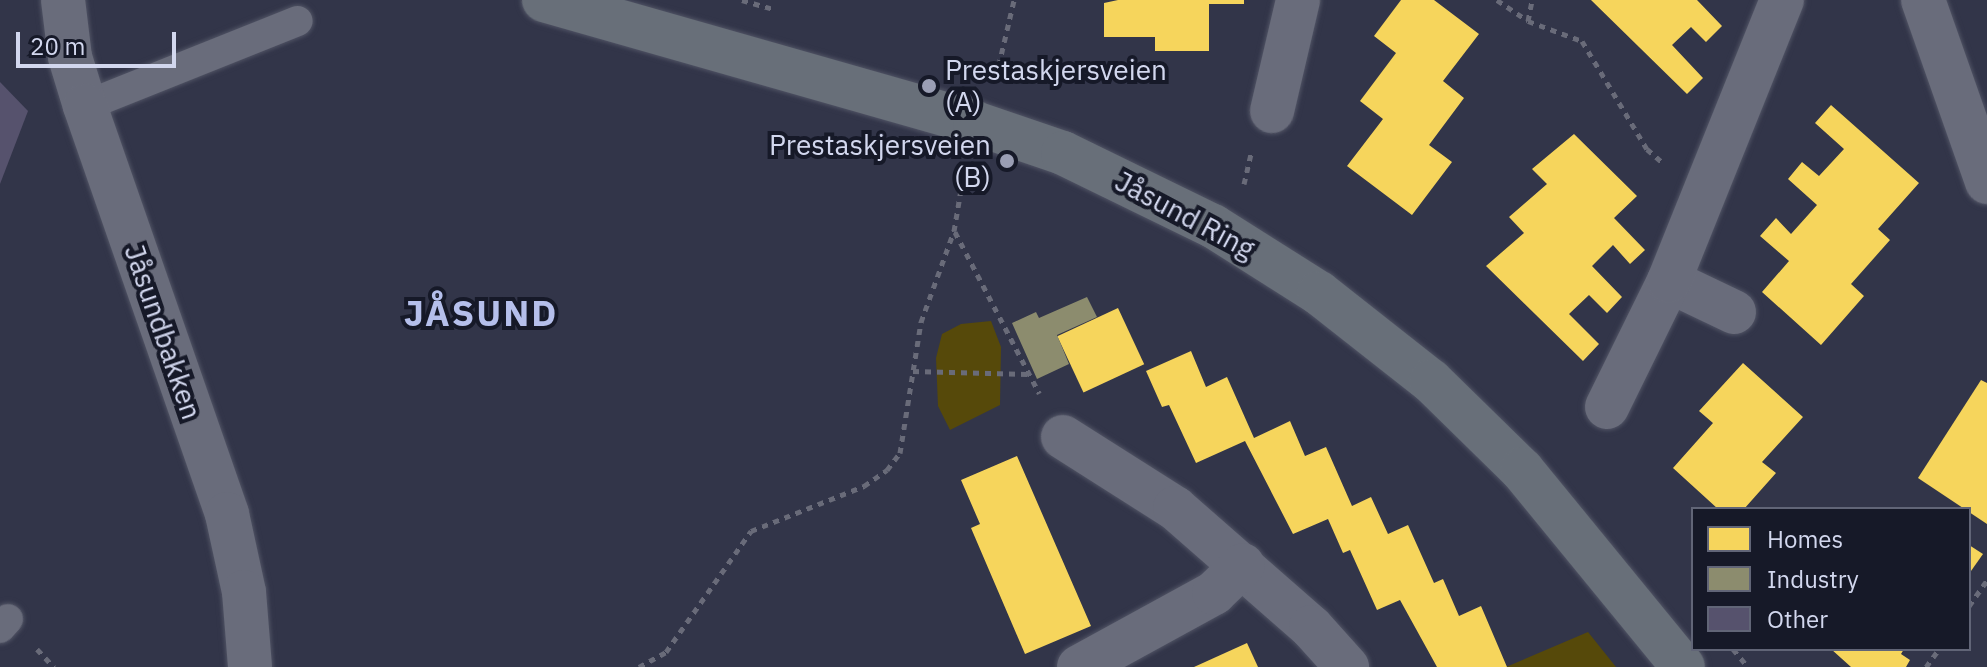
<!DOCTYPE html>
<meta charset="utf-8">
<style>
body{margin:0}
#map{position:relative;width:1987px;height:667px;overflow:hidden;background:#323549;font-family:"IBM Plex Sans",sans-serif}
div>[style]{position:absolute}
.green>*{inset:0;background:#56490a}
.homes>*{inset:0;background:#f6d55c;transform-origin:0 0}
.industry>*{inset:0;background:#8c8c6e}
.building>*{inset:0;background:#56526d}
.path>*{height:5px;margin-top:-2.5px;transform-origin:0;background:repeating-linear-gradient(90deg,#696b79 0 6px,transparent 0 12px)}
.roads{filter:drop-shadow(0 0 2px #505364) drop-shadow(0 0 2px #505364)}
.service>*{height:30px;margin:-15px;padding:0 15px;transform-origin:15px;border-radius:15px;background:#696c7b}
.minor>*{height:44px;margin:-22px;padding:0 22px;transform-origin:22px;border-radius:22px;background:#696c7b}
.secondary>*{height:44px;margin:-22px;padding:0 22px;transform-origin:22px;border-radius:22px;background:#686f79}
.dots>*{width:22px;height:22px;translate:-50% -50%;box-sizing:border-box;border:4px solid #161928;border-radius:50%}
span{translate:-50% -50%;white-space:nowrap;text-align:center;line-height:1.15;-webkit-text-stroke:8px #161928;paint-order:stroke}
.poi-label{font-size:28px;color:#d2d7ee}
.left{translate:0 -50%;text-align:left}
.right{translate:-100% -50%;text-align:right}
.street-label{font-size:28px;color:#d2d7ee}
.district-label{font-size:36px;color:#b5bfeb;font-weight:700;letter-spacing:2px}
.legend{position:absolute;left:1691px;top:507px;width:280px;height:144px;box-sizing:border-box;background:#161928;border:2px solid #616577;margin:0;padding:10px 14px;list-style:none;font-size:24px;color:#d2d7ee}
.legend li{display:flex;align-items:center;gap:16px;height:40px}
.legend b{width:40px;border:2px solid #616577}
.scale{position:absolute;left:16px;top:32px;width:160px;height:36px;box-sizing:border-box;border:4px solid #d2d7ee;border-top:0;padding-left:10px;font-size:24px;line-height:28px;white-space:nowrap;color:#d2d7ee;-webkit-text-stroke:6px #161928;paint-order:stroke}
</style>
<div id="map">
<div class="green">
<div style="clip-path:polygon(991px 321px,1001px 347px,1000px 405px,950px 430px,938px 406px,936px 358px,942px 334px,961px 324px)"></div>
<div style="clip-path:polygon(1588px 632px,1616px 667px,1506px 667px)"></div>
</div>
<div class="homes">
<div style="clip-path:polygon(1118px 0,1244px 0,1244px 4px,1209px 4px,1209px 51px,1155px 51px,1155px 37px,1104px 37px,1104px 3px)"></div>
<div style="clip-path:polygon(1401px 0,1434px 0,1479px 34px,1443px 81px,1464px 98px,1429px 145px,1452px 162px,1412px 215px,1347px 166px,1383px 119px,1360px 101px,1396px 53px,1374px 36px)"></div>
<div style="clip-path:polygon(1591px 0,1697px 0,1722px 26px,1706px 42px,1691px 27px,1672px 45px,1703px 78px,1687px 94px)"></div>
<div style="clip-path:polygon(1831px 105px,1919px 183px,1878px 229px,1890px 240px,1851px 284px,1864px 296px,1821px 345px,1762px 292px,1789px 261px,1760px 236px,1776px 218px,1791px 234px,1817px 205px,1788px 179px,1802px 162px,1819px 176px,1844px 149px,1815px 123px)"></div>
<div style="clip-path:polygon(1574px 134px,1637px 196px,1614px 218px,1645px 250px,1630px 264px,1613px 245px,1592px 266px,1622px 297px,1607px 313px,1589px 295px,1569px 314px,1599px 344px,1583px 361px,1486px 266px,1524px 233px,1509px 217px,1547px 184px,1532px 169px)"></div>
<div style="left:1118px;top:308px;width:62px;height:67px;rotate:65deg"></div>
<div style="clip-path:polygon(1191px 351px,1206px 387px,1227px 377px,1254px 438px,1290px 421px,1305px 456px,1326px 447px,1352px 506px,1371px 497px,1388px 534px,1408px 525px,1434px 583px,1443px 579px,1459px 616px,1481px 606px,1507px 667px,1437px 667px,1400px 600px,1377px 610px,1350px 550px,1343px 553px,1328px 519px,1293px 534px,1245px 441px,1196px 463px,1169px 405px,1162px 407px,1146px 371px)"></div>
<div style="clip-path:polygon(1743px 363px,1803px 417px,1762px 462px,1776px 473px,1744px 509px,1718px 509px,1673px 468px,1713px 423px,1699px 411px)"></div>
<div style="clip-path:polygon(1981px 380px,1987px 383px,1987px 524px,1918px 478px)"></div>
<div style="clip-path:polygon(1017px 456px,1091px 626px,1025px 654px,971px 528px,980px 524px,961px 480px)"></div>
<div style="clip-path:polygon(1969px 545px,1983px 554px,1971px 571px,1969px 569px)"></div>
<div style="clip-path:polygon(1247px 643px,1258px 667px,1194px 667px)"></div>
<div style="clip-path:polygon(1831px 649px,1904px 649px,1901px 654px,1910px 660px,1906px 667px,1851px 667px)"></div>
</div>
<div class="industry">
<div style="clip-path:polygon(1087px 297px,1097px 317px,1057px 335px,1069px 364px,1037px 379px,1012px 323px,1036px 312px,1039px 318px)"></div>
</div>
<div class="building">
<div style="clip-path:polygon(0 82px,28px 111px,0 184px)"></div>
</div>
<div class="path">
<div style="left:742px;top:0;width:35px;rotate:16deg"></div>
<div style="left:1497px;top:0;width:37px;rotate:34deg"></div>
<div style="left:1528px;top:21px;width:58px;rotate:20.3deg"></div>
<div style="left:1582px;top:41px;width:126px;rotate:59deg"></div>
<div style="left:1647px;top:149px;width:23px;rotate:41deg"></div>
<div style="left:1528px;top:21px;width:21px;rotate:-79deg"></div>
<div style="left:996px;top:77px;width:79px;rotate:-76.8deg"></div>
<div style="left:1244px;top:184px;width:32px;rotate:-77deg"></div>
<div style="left:955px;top:232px;width:182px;rotate:62.4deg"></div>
<div style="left:913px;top:371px;width:115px;rotate:1.5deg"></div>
<div style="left:1969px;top:606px;width:32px;rotate:-55deg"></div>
<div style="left:37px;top:649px;width:25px;rotate:47deg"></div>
<div style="left:1733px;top:649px;width:23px;rotate:50deg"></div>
<div style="left:639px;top:667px;width:31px;rotate:-29deg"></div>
<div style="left:666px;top:652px;width:148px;rotate:-54.9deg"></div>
<div style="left:751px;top:531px;width:122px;rotate:-21.7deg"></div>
<div style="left:864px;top:486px;width:28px;rotate:-35deg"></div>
<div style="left:887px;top:470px;width:21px;rotate:-53deg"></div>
<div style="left:900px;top:453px;width:133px;rotate:-80.9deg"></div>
<div style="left:921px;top:322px;width:97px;rotate:-70.1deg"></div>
<div style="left:954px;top:231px;width:60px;rotate:-80.4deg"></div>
<div style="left:1926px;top:667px;width:22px;rotate:-54deg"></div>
</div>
<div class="roads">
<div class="service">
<div style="left:85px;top:106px;width:229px;rotate:-21.8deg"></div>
<div style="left:0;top:628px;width:12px;rotate:-48deg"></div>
</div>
<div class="minor">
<div style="left:63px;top:0;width:57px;rotate:83deg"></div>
<div style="left:70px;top:57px;width:51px;rotate:73deg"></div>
<div style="left:85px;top:106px;width:432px;rotate:70.8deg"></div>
<div style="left:227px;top:514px;width:80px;rotate:77.7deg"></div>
<div style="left:244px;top:592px;width:75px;rotate:85.4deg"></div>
<div style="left:1923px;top:0;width:193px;rotate:70.6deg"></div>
<div style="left:1272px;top:111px;width:114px;rotate:-76.8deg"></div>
<div style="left:1669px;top:281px;width:72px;rotate:25.5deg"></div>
<div style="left:1607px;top:407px;width:140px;rotate:-63.8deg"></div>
<div style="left:1669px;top:281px;width:303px;rotate:-68.1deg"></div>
<div style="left:1063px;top:437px;width:133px;rotate:32.4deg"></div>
<div style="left:1175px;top:508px;width:181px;rotate:41.2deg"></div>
<div style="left:1311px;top:627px;width:54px;rotate:48deg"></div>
<div style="left:1079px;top:667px;width:154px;rotate:-28.7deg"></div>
<div style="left:1214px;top:593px;width:40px;rotate:-44deg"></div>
</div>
<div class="secondary">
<div style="left:544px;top:0;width:448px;rotate:15.9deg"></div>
<div style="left:975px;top:123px;width:93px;rotate:18.8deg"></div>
<div style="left:1063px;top:153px;width:167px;rotate:26deg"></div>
<div style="left:1213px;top:226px;width:125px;rotate:32.3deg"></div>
<div style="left:1319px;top:293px;width:142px;rotate:38.2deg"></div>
<div style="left:1431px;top:381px;width:127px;rotate:44.4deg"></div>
<div style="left:1522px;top:470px;width:254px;rotate:50.7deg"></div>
</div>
</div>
<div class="dots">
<div style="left:929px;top:86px;background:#9a9eb4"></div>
<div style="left:1007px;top:161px;background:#9a9eb4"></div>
</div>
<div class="poi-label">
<span class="left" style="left:945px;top:86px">Prestaskjersveien<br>(A)</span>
<span class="right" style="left:991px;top:161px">Prestaskjersveien<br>(B)</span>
</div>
<div class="street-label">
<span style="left:1185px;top:215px;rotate:28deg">Jåsund Ring</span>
<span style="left:163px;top:332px;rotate:71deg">Jåsundbakken</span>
</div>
<div class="district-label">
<span style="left:481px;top:313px">JÅSUND</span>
</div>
<ul class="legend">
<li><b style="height:22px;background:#f6d55c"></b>Homes</li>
<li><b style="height:22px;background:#8c8c6e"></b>Industry</li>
<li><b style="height:22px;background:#56526d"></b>Other</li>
</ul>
<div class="scale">20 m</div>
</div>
